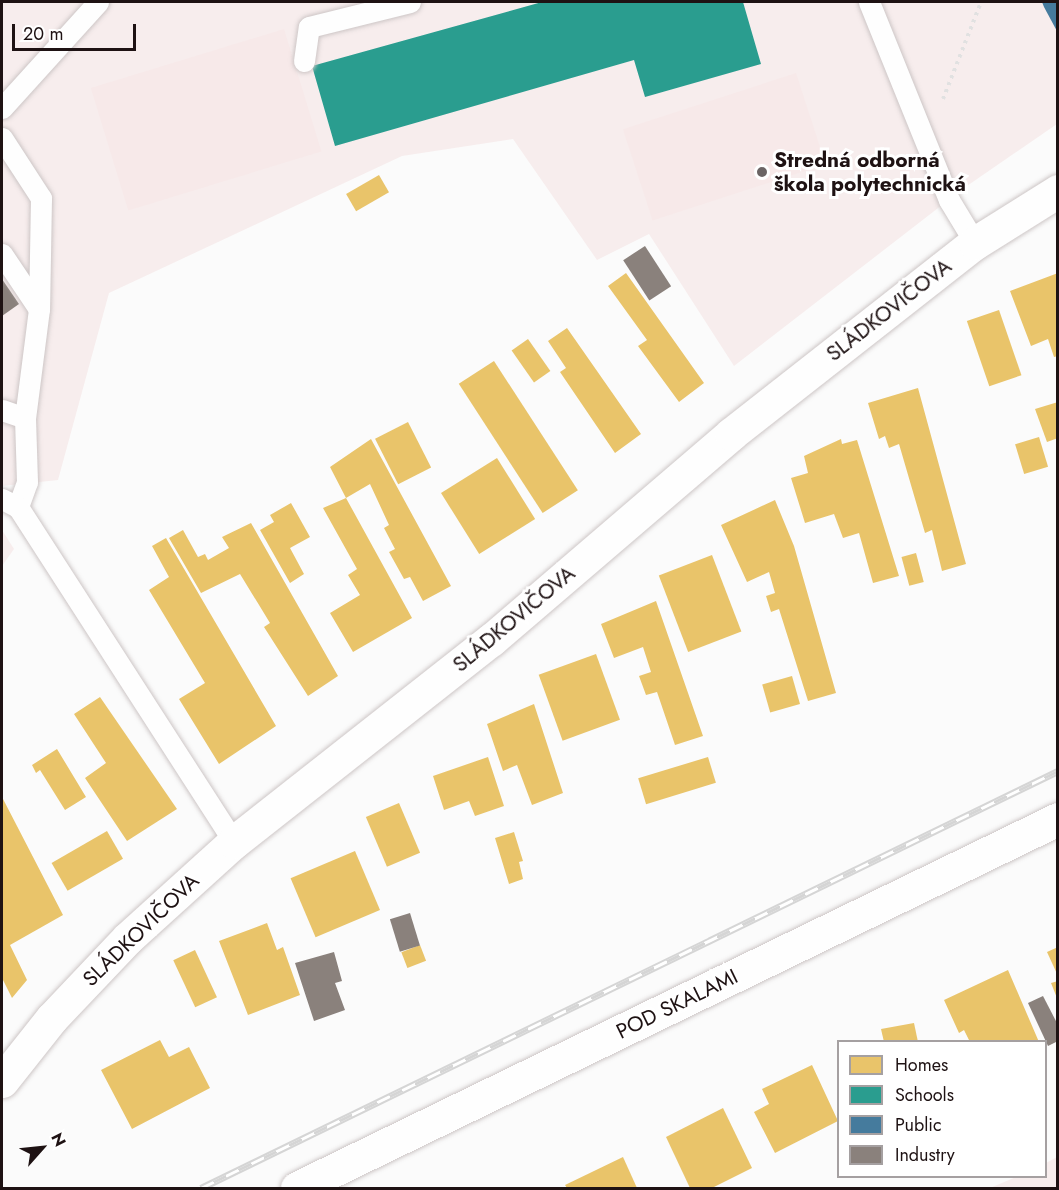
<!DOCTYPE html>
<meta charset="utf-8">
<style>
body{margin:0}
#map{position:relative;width:1059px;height:1190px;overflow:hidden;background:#fbfbfb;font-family:Jost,sans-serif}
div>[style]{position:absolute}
.built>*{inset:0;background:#f7eded}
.green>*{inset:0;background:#f7e9e9;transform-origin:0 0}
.homes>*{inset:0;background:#e9c46a;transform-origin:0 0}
.schools>*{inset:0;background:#2a9d8f}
.public>*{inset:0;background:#457b9d}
.industry>*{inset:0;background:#8a817c;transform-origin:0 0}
.path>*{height:4px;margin-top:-2px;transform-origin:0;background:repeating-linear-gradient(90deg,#e1e1e1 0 3px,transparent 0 7.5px)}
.roads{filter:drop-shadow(0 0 2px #cdc6c6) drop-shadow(0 0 2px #cdc6c6)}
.lane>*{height:21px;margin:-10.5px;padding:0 10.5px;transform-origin:10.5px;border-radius:10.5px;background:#fefefe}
.street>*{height:33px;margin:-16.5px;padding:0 16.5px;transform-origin:16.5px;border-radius:16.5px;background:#fefefe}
.rail>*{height:7px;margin-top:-3.5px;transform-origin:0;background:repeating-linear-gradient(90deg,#fff 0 14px,#d5d5d5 0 28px);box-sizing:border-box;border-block:2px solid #d5d5d5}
.dots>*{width:16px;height:16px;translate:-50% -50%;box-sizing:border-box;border:3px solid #fff;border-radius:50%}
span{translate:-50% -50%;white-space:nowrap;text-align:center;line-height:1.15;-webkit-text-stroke:6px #fff;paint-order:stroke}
.poi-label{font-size:21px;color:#1e1213;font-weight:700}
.left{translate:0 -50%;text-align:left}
.street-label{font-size:21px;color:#1e1213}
.frame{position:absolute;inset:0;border:3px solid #1e1213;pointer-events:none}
.legend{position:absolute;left:837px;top:1040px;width:210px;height:138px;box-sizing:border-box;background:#fff;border:2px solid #a5a0a1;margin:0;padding:8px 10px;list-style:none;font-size:18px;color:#1e1213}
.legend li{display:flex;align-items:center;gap:12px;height:30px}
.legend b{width:30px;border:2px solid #a5a0a1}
.north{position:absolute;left:12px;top:1118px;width:60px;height:60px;-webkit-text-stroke:4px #fff;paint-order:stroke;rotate:63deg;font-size:16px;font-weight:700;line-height:24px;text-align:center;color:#1e1213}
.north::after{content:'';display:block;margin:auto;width:21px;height:27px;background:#1e1213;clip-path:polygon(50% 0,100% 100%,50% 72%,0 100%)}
.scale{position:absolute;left:12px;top:24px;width:124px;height:27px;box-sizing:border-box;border:3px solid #1e1213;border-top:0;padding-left:8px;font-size:18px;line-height:21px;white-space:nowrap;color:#1e1213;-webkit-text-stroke:4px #fff;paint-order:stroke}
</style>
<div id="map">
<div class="built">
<div style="clip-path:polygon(2px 2px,1057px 2px,1057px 124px,964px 188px,734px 366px,649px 234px,597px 260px,513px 139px,402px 156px,109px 293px,58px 480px,2px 486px)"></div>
<div style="clip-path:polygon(2px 530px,14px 549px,2px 566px)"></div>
<div style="clip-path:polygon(1057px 1157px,1057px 1188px,990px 1188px,1016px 1177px,1046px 1176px,1046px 1163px)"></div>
</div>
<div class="green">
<div style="left:284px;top:29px;width:128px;height:202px;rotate:73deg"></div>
<div style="left:796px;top:73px;width:96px;height:182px;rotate:72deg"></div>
</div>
<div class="homes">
<div style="left:379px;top:175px;width:20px;height:38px;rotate:60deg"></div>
<div style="clip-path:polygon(626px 273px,704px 383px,679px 402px,638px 346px,647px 340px,608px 286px)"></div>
<div style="clip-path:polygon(1058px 273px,1058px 356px,1054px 357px,1048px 339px,1031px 346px,1010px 291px)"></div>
<div style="left:999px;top:310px;width:69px;height:34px;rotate:71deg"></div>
<div style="clip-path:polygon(567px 328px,641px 434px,615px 453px,560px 372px,566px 368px,548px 341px)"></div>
<div style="left:528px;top:339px;width:39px;height:20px;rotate:55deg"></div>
<div style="left:494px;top:361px;width:154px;height:42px;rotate:57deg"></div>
<div style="clip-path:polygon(918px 388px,966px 564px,942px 571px,932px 530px,925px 533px,899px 444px,889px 448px,885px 436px,879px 439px,868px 403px)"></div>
<div style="clip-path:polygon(1058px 402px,1058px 438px,1047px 442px,1035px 409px)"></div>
<div style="left:408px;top:422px;width:51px;height:37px;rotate:63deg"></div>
<div style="left:1039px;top:437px;width:31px;height:25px;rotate:73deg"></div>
<div style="clip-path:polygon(371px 439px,451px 586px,423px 601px,410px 577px,404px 579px,389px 552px,395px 549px,384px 528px,389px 525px,370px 484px,346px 498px,330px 467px)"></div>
<div style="clip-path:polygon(841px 439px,842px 444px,857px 440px,899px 576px,873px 583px,859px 533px,843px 538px,834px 514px,805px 523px,791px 478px,808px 473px,804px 456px)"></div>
<div style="left:497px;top:458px;width:72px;height:66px;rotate:58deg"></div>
<div style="clip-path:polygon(346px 498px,412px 618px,353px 652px,330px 613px,360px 595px,348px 575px,357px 569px,323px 508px)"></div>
<div style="clip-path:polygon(775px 500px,794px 546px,836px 693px,808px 701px,779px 609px,771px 612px,766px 596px,775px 593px,769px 572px,747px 582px,721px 525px)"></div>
<div style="clip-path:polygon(291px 503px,310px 537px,290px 548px,304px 574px,290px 583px,260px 530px,274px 522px,270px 515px)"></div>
<div style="clip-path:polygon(251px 523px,338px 676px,308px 696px,264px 627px,270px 623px,240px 574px,201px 593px,169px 538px,183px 530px,198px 557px,205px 554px,208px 560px,229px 548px,222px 537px)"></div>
<div style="clip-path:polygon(166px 538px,276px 726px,219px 764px,179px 699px,205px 683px,149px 590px,169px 577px,152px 546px)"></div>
<div style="left:916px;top:553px;width:30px;height:15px;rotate:75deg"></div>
<div style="left:712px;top:555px;width:82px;height:57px;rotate:69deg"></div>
<div style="clip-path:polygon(656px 601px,703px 736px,675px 745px,657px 692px,646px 695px,639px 676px,651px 672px,643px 647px,614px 658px,601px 624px)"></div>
<div style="left:596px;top:654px;width:70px;height:61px;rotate:70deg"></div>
<div style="left:792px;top:676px;width:29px;height:31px;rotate:74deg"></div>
<div style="clip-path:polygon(100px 697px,177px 809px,127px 841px,85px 778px,106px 763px,74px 714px)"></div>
<div style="clip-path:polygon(534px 704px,563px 793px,532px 805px,517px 765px,503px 771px,487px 724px)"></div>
<div style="clip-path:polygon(57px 749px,86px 797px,65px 810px,40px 770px,36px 773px,32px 765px)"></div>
<div style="clip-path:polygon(488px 757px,504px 806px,475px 816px,469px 801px,444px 810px,433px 776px)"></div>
<div style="left:708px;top:757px;width:27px;height:73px;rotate:73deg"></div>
<div style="clip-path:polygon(2px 797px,63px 915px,10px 945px,27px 980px,12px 998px,2px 978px)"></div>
<div style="left:399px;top:803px;width:54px;height:36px;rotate:67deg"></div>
<div style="left:107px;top:831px;width:32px;height:64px;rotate:60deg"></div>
<div style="clip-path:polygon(514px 832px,523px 861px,519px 862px,523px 879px,509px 884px,495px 838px)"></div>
<div style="left:355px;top:851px;width:64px;height:70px;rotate:67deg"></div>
<div style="clip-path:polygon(267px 923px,277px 950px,283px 947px,300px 995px,248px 1015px,219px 941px)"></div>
<div style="left:420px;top:945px;width:17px;height:20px;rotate:69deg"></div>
<div style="clip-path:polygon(1058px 947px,1058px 976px,1047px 952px)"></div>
<div style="left:195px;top:950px;width:52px;height:24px;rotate:65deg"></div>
<div style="clip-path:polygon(1008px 970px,1039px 1042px,970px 1042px,964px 1030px,959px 1033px,944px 1000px)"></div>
<div style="clip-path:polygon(1058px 981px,1058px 998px,1057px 998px,1051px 983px)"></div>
<div style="clip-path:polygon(914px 1023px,918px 1042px,884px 1042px,881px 1029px)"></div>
<div style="clip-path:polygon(160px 1040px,169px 1057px,189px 1047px,210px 1088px,132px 1129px,101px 1070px)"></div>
<div style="clip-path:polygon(812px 1065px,838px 1121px,775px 1153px,754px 1112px,769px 1104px,762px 1089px)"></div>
<div style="clip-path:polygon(723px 1108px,752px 1168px,712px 1188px,690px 1188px,666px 1137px)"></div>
<div style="clip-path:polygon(623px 1157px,637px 1188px,567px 1188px,565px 1185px)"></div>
</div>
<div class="schools">
<div style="clip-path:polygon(542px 2px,743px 2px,761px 64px,645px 97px,634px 60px,335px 146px,312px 66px)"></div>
</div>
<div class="public">
<div style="clip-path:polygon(1042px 2px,1058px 2px,1058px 33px,1044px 7px)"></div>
</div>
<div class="industry">
<div style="left:645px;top:246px;width:48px;height:26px;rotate:57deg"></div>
<div style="clip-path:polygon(2px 279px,19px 304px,2px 316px)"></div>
<div style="left:410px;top:913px;width:34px;height:21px;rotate:73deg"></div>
<div style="clip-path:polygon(334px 952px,342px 981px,335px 983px,345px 1010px,314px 1021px,295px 963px)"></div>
<div style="clip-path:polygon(1043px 996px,1058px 1025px,1058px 1041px,1048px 1046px,1028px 1003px)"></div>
</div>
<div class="path">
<div style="left:943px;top:99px;width:104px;rotate:-68.6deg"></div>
</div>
<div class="roads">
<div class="lane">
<div style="left:869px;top:2px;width:214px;rotate:68deg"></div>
<div style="left:949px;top:200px;width:50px;rotate:58.8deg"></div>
<div style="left:304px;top:61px;width:34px;rotate:-82deg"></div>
<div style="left:309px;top:27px;width:104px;rotate:-13.9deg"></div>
<div style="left:2px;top:108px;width:143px;rotate:-47.8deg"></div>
<div style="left:2px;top:138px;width:72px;rotate:57deg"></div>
<div style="left:41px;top:198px;width:111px;rotate:91deg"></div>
<div style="left:39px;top:309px;width:110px;rotate:97.3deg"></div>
<div style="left:25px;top:418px;width:64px;rotate:88.2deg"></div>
<div style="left:27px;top:482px;width:27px;rotate:110deg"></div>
<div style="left:18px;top:507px;width:399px;rotate:57.2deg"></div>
<div style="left:2px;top:254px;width:66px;rotate:56.1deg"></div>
<div style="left:2px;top:410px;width:24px;rotate:19deg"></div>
<div style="left:2px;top:499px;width:18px;rotate:27deg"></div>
</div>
<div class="street">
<div style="left:2px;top:1081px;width:80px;rotate:-51.6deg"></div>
<div style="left:52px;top:1018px;width:110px;rotate:-46.5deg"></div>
<div style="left:128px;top:938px;width:143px;rotate:-42.2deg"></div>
<div style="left:234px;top:842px;width:327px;rotate:-38.2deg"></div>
<div style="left:491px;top:640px;width:316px;rotate:-40.6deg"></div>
<div style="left:731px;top:434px;width:310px;rotate:-38.1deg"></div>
<div style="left:975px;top:243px;width:98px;rotate:-32.1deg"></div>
<div style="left:297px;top:1188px;width:846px;rotate:-25.87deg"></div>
</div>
</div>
<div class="rail">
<div style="left:201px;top:1188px;width:953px;rotate:-25.95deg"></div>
</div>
<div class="dots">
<div style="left:762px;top:172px;background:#6b6464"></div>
</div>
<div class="poi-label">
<span class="left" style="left:774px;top:172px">Stredná odborná<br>škola polytechnická</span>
</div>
<div class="street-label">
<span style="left:889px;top:310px;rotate:-38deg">SLÁDKOVIČOVA</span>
<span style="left:514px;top:619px;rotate:-40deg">SLÁDKOVIČOVA</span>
<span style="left:141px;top:930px;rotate:-44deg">SLÁDKOVIČOVA</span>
<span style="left:677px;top:1004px;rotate:-26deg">POD SKALAMI</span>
</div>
<div class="frame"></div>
<ul class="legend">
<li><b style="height:16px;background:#e9c46a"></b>Homes</li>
<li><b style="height:16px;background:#2a9d8f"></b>Schools</li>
<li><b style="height:16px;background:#457b9d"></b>Public</li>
<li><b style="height:16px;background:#8a817c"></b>Industry</li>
</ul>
<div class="north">N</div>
<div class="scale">20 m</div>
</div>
